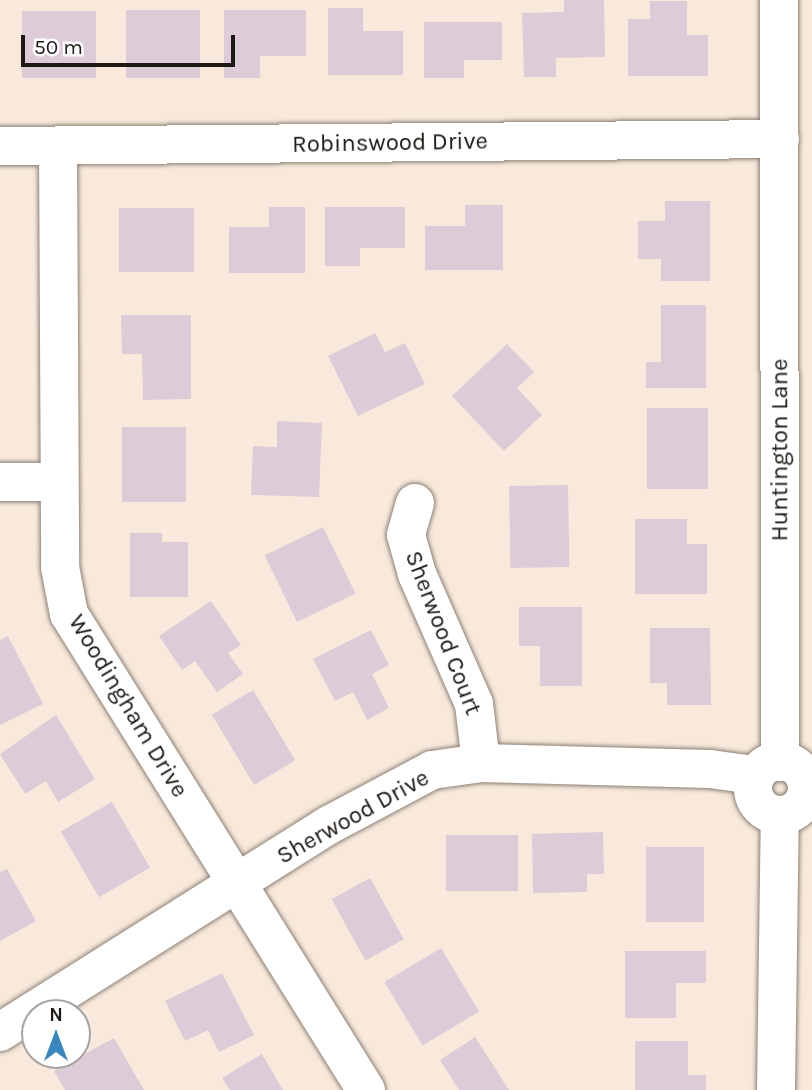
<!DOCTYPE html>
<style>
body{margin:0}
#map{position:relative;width:812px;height:1090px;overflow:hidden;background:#f8e9dc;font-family:Karla,sans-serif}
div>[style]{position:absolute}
.building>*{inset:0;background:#ddccd7;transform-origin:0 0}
.roads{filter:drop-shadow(0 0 2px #8d8075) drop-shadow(0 0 2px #8d8075)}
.minor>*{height:38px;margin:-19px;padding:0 19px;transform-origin:19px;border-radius:19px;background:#fff}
.minor>.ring{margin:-19px;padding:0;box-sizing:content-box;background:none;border:38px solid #fff;border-radius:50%}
span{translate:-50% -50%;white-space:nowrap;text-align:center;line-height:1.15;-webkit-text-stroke:7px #fff;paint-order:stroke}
.street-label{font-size:24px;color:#1e1915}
.north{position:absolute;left:21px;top:999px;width:70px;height:70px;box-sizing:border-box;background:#fff;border:2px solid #a5a3a1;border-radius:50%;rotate:0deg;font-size:19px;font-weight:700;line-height:28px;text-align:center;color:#1e1915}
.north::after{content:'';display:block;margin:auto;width:24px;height:32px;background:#3b86ba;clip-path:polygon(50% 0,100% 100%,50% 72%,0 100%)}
.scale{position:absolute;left:21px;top:35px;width:214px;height:32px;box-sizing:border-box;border:4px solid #1e1915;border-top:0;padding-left:9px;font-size:21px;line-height:24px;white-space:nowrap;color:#1e1915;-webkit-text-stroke:5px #fff;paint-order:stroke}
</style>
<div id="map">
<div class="building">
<div style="clip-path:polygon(564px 0,604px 0,605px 57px,556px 58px,556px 77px,524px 77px,522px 13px,564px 12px)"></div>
<div style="clip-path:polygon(650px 1px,687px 1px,687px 35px,708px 35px,708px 76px,628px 76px,628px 19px,650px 19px)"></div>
<div style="clip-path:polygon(328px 8px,363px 8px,363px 31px,403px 31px,403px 75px,328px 75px)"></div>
<div style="left:126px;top:10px;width:74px;height:68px"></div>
<div style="clip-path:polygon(224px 10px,306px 10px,306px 56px,260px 56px,260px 78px,224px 78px)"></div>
<div style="left:22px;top:11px;width:74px;height:67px"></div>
<div style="clip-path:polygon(424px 22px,502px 22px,502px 60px,464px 60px,464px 78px,424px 78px)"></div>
<div style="clip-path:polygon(665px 201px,710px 201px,710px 281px,661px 281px,661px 259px,638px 259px,638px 221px,665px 221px)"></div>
<div style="clip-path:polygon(465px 205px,503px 205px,503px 270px,425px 270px,425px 226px,465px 226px)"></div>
<div style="clip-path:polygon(269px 207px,305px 207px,305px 273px,229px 273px,229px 227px,269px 227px)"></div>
<div style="clip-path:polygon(325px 207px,405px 207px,405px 248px,360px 248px,360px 266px,325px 266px)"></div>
<div style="left:119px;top:208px;width:75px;height:64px"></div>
<div style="clip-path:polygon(661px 305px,706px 305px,706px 388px,646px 388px,646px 362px,661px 362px)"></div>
<div style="clip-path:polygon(121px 315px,191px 315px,191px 399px,143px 400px,142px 354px,122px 354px)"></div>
<div style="clip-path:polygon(375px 333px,385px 352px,405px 343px,425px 384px,358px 416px,328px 356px)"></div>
<div style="clip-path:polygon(507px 344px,534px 372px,517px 388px,542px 415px,504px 451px,452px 396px)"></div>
<div style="left:647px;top:408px;width:61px;height:81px"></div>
<div style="clip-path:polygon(277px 421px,322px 423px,319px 497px,251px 495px,253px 446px,277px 447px)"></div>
<div style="left:122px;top:427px;width:64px;height:75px"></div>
<div style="left:568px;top:485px;width:82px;height:59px;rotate:89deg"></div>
<div style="clip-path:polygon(635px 519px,687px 519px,687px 544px,707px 544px,707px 594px,635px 594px)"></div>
<div style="left:323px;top:527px;width:74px;height:65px;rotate:64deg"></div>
<div style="clip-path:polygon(130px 533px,162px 533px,162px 542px,188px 542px,188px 597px,130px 597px)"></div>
<div style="clip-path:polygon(211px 601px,241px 645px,228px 653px,243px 674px,217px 692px,195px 661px,182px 670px,159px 636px)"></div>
<div style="clip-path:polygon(519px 607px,582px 607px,582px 686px,540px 686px,540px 646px,519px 646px)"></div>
<div style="clip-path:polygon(650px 628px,710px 628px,711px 705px,667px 705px,667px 683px,650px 683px)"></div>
<div style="clip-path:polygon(371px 630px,389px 665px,372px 674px,389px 708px,367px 720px,353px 692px,335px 701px,313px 659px)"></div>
<div style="clip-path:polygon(8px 636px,43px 704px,0 725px,0 640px)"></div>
<div style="left:253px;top:690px;width:82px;height:48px;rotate:59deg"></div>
<div style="clip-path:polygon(56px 715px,95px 779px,58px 802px,46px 781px,25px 794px,0 754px)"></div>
<div style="left:112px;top:802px;width:76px;height:59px;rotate:60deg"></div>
<div style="clip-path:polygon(603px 832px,604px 874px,587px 874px,587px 892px,533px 893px,532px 834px)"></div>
<div style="left:446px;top:835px;width:72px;height:56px"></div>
<div style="left:646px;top:847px;width:58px;height:75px"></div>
<div style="clip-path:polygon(7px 869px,36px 921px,0 941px,0 872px)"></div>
<div style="left:370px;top:878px;width:70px;height:44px;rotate:61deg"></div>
<div style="left:441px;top:948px;width:74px;height:66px;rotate:59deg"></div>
<div style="clip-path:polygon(625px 951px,706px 951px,706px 983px,676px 983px,676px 1018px,625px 1018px)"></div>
<div style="clip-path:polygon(222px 973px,254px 1035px,219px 1052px,208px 1030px,185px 1041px,165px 1001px)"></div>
<div style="clip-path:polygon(475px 1037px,509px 1090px,459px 1090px,440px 1060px)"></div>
<div style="clip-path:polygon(114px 1038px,144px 1090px,65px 1090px,54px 1071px)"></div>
<div style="clip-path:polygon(635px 1041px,688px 1041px,688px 1075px,706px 1075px,706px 1090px,635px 1090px)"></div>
<div style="clip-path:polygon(262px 1054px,283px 1090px,230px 1090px,222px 1078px)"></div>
</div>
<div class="roads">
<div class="minor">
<div style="left:779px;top:0;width:762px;rotate:89.92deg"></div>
<div style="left:0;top:146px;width:780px;rotate:-0.51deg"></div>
<div style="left:58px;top:146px;width:421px;rotate:89.7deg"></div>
<div style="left:60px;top:567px;width:48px;rotate:79.2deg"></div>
<div style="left:69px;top:614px;width:561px;rotate:58.04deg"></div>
<div style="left:0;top:482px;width:59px"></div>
<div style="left:415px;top:503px;width:33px;rotate:106deg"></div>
<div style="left:406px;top:535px;width:41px;rotate:74.2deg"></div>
<div style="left:417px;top:574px;width:142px;rotate:66.3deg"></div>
<div style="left:474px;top:704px;width:59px;rotate:83.2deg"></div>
<div class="ring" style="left:753px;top:761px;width:16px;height:16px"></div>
<div style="left:0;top:1032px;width:389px;rotate:-32.2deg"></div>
<div style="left:329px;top:825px;width:117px;rotate:-28.1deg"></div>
<div style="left:432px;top:770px;width:49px;rotate:-8.1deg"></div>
<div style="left:481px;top:763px;width:229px;rotate:1.5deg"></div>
<div style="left:710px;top:769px;width:43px;rotate:7.9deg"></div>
<div style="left:776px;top:1090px;width:275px;rotate:-89.2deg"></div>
</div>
</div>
<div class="street-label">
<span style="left:390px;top:143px;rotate:-1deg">Robinswood Drive</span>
<span style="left:780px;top:450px;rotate:-90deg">Huntington Lane</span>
<span style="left:443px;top:633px;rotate:69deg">Sherwood Court</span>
<span style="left:128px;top:706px;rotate:59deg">Woodingham Drive</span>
<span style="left:353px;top:817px;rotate:-29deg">Sherwood Drive</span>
</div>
<div class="north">N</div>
<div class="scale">50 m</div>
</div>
